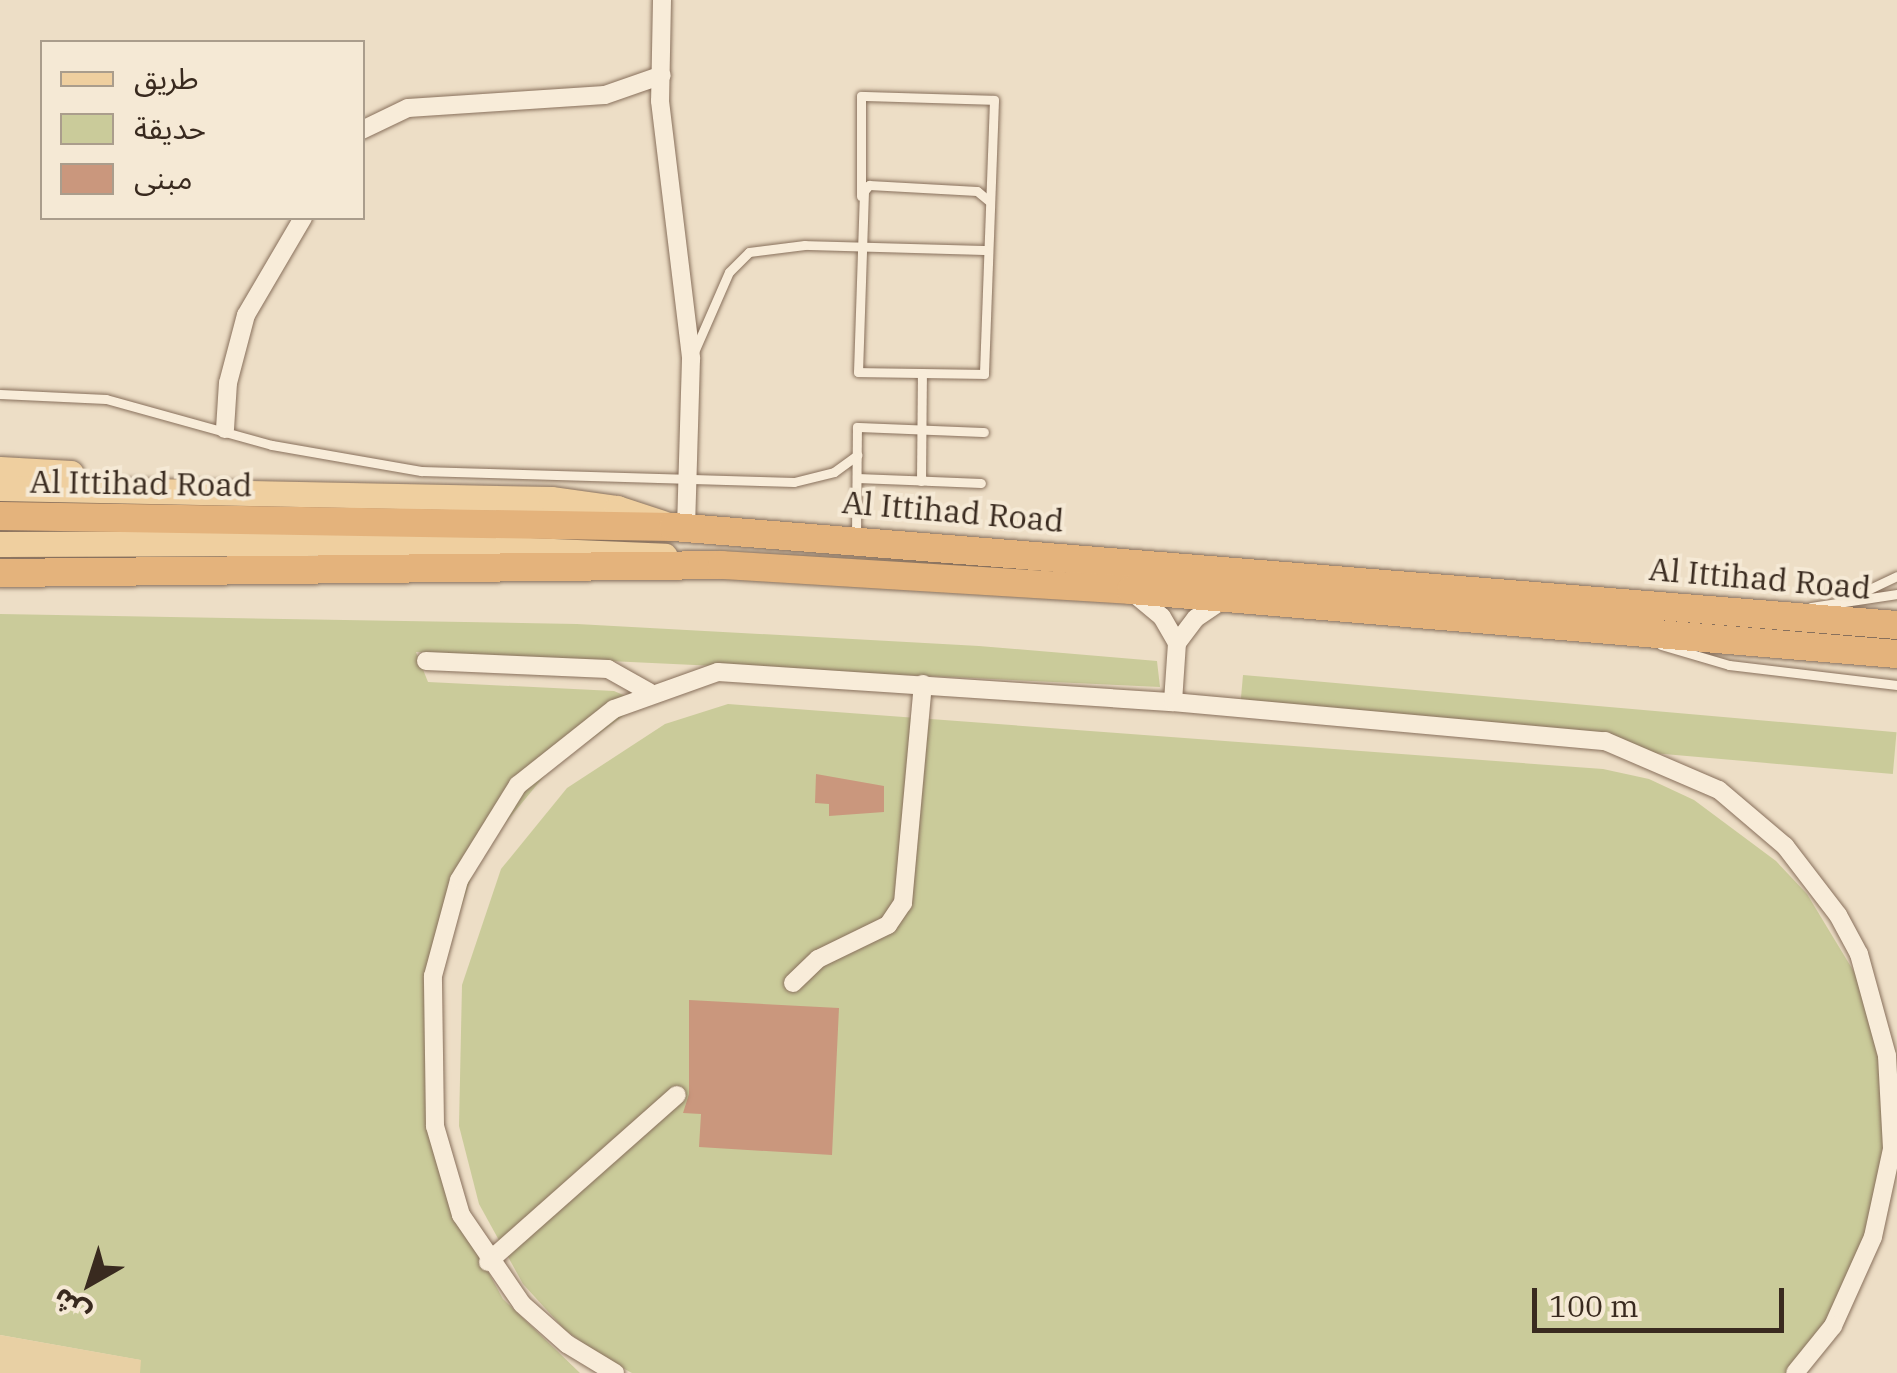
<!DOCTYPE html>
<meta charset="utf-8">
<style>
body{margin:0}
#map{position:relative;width:1897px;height:1373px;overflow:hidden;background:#eddec6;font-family:"IBM Plex Serif","Noto Sans Arabic",serif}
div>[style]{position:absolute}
.green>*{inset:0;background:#cacb9a;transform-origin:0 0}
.sand>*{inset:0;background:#e8d0a4}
.building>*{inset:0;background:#ca977d}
.roads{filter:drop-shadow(0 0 2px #88705c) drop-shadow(0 0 2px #88705c)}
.service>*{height:9px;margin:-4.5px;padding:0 4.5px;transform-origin:4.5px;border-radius:4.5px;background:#f8ecd9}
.minor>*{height:18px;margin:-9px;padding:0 9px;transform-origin:9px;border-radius:9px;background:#f8ecd9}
.primary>*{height:25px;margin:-12.5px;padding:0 12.5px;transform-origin:12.5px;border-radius:12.5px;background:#efcf9f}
.trunk>*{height:28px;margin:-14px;padding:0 14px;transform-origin:14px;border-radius:14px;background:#e4b37c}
span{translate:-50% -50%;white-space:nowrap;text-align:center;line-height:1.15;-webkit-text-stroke:8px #f5e9d5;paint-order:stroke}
.street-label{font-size:32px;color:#392a1f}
.legend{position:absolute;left:40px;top:40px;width:325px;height:180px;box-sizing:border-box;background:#f5e9d5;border:2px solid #aa9d8c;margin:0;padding:12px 18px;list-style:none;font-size:30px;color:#392a1f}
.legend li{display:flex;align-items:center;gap:20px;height:50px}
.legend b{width:50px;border:2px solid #aa9d8c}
.north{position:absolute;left:40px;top:1233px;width:100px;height:100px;-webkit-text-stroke:8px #f5e9d5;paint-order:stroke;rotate:219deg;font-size:28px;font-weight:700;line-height:40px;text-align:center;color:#392a1f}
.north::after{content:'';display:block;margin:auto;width:35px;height:45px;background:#392a1f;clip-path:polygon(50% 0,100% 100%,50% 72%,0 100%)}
.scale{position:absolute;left:1532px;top:1288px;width:252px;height:45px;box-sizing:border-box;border:5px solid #392a1f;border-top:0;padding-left:12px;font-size:30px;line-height:35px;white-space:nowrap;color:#392a1f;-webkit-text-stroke:8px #f5e9d5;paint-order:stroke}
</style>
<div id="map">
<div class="green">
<div style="clip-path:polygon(0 614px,577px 624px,979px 646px,1157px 661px,1160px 687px,416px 652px,428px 682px,614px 691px,628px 697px,633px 709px,550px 769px,479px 855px,436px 982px,432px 1088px,456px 1213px,503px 1299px,580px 1373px,140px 1373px,140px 1360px,0 1335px)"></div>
<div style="left:1243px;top:675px;width:656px;height:42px;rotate:5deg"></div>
<div style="clip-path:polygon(728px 704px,1603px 769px,1649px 779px,1694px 800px,1776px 861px,1807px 894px,1862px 985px,1887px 1077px,1880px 1225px,1854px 1301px,1807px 1373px,632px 1373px,604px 1358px,565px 1330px,523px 1284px,479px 1204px,459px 1126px,462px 985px,501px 869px,567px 788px,665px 724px)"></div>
</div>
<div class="sand">
<div style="clip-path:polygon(0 1335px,141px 1360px,140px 1373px,0 1373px)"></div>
</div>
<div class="building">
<div style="clip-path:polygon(816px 774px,884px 786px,884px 812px,829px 816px,829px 804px,815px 803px)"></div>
<div style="clip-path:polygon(689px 1000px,839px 1008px,832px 1155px,699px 1147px,701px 1114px,683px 1113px,689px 1094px)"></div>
</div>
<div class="roads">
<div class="service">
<div style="left:861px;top:196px;width:100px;rotate:-90deg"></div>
<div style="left:861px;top:96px;width:133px;rotate:1.7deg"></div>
<div style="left:994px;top:100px;width:274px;rotate:92.1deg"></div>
<div style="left:984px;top:374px;width:126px;rotate:-179.1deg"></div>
<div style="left:858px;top:372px;width:181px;rotate:-88.1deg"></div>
<div style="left:864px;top:191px;width:8px;rotate:-50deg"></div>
<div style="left:869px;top:185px;width:108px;rotate:3.2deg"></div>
<div style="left:977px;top:191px;width:17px;rotate:40deg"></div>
<div style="left:694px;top:352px;width:87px;rotate:-66.4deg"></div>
<div style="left:729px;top:272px;width:28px;rotate:-45deg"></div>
<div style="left:749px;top:252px;width:56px;rotate:-7.1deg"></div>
<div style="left:805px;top:245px;width:183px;rotate:1.6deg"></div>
<div style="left:0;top:394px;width:106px;rotate:2.7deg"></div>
<div style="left:106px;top:399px;width:172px;rotate:15.5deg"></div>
<div style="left:272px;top:445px;width:151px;rotate:9.9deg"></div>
<div style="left:421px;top:471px;width:373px;rotate:1.7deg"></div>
<div style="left:794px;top:482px;width:41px;rotate:-14deg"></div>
<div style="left:834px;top:472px;width:29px;rotate:-36deg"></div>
<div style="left:857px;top:478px;width:124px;rotate:2.3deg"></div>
<div style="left:921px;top:481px;width:108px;rotate:-89.5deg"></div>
<div style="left:856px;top:537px;width:110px;rotate:-89.5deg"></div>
<div style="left:857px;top:427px;width:127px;rotate:2.3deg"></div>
<div style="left:1859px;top:594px;width:42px;rotate:-25.3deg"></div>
<div style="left:1811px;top:607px;width:87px;rotate:-8.6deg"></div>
<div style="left:1661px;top:645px;width:71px;rotate:16.4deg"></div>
<div style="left:1729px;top:665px;width:169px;rotate:6.8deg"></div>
</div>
<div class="minor">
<div style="left:662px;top:0;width:101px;rotate:91.1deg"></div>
<div style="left:660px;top:101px;width:260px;rotate:83.1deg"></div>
<div style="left:691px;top:359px;width:169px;rotate:91.7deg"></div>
<div style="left:362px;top:130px;width:51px;rotate:-25.6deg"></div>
<div style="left:408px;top:108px;width:197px;rotate:-3.8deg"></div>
<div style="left:605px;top:95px;width:60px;rotate:-19.3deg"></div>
<div style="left:225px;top:429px;width:46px;rotate:-86.3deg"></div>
<div style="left:228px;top:383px;width:70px;rotate:-75.2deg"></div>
<div style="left:246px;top:315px;width:113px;rotate:-59.6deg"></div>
<div style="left:1131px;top:591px;width:40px;rotate:40deg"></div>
<div style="left:1162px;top:617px;width:30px;rotate:60deg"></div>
<div style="left:1177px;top:643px;width:59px;rotate:93.9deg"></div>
<div style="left:1177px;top:643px;width:31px;rotate:-53deg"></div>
<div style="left:1196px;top:618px;width:36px;rotate:-34deg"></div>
<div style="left:426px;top:661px;width:182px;rotate:2.5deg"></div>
<div style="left:608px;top:669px;width:47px;rotate:29.3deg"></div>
<div style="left:793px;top:983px;width:35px;rotate:-44deg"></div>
<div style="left:818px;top:959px;width:78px;rotate:-25.9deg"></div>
<div style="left:888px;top:925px;width:27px;rotate:-56deg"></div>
<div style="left:903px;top:903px;width:220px;rotate:-84.8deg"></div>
<div style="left:488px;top:1262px;width:252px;rotate:-41.5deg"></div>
<div style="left:615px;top:1373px;width:56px;rotate:-148.9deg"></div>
<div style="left:567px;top:1344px;width:60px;rotate:-138.4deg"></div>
<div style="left:522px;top:1304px;width:108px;rotate:-124.4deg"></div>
<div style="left:461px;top:1215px;width:93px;rotate:-106.3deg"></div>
<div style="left:435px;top:1126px;width:150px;rotate:-90.8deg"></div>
<div style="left:433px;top:976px;width:99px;rotate:-74.8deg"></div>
<div style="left:459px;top:880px;width:112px;rotate:-58.2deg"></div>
<div style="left:518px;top:785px;width:122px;rotate:-38.4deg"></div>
<div style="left:614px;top:709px;width:110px;rotate:-19.6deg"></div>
<div style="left:718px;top:672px;width:456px;rotate:3.8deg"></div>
<div style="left:1173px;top:702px;width:434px;rotate:5.2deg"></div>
<div style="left:1605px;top:741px;width:124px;rotate:23.3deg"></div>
<div style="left:1719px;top:790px;width:87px;rotate:40.3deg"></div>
<div style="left:1785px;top:846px;width:87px;rotate:52.5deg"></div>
<div style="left:1838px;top:915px;width:44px;rotate:61.7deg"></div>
<div style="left:1859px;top:954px;width:106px;rotate:74.6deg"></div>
<div style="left:1887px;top:1056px;width:93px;rotate:86.9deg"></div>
<div style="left:1892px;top:1149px;width:90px;rotate:102.2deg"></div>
<div style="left:1873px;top:1237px;width:98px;rotate:114.2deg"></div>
<div style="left:1833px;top:1326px;width:60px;rotate:129deg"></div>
</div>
<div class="primary">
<div style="left:0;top:469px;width:71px;rotate:3.2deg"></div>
<div style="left:0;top:488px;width:551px;rotate:1.14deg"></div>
<div style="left:551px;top:499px;width:67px;rotate:7.8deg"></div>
<div style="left:617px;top:508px;width:48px;rotate:18.1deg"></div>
<div style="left:0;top:544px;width:371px;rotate:-0.2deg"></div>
<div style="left:371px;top:543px;width:294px;rotate:2.5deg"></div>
</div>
<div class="trunk">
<div style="left:0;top:516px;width:673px;rotate:0.94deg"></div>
<div style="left:673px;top:527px;width:1228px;rotate:4.58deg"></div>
<div style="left:0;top:573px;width:722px;rotate:-0.63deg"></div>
<div style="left:722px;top:565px;width:410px;rotate:3.5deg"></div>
<div style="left:1131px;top:590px;width:769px;rotate:4.78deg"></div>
</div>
</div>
<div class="street-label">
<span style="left:141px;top:483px;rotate:1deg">Al Ittihad Road</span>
<span style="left:953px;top:511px;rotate:5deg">Al Ittihad Road</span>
<span style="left:1760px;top:578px;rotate:5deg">Al Ittihad Road</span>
</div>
<ul class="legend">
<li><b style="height:12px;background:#efcf9f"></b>طريق</li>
<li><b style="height:28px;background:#cacb9a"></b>حديقة</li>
<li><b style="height:28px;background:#ca977d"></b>مبنى</li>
</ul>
<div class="north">ش</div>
<div class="scale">100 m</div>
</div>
